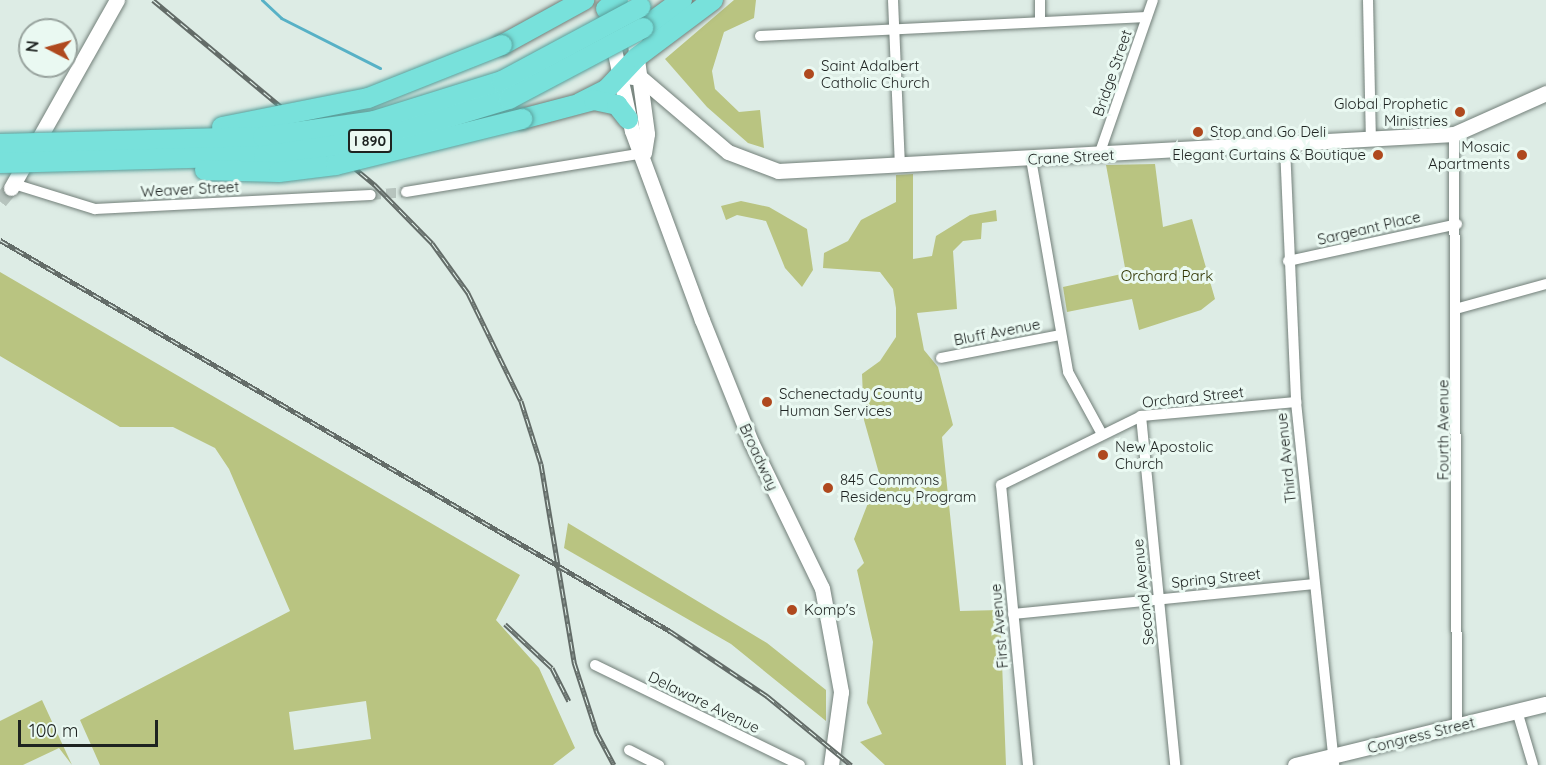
<!DOCTYPE html>
<style>
body{margin:0}
#map{position:relative;width:1546px;height:765px;overflow:hidden;background:#ddece5;font-family:Quicksand,sans-serif}
div>[style]{position:absolute}
.green>*{inset:0;background:#b9c481}
.stream>*{height:3px;margin:-1.5px;padding:0 1.5px;transform-origin:1.5px;border-radius:1.5px;background:#57b1c6}
.street-tunnel>*{height:10px;margin-top:-5px;transform-origin:0;background:repeating-linear-gradient(90deg,#b7c4be 0 10px,transparent 0 15px)}
.secondary-tunnel>*{height:15px;margin-top:-7.5px;transform-origin:0;background:repeating-linear-gradient(90deg,#b7c4be 0 15px,transparent 0 23px)}
.roads{filter:drop-shadow(0 0 2px #727f79) drop-shadow(0 0 2px #727f79)}
.street>*{height:10px;margin:-5px;padding:0 5px;transform-origin:5px;border-radius:5px;background:#fff}
.secondary>*{height:15px;margin:-7.5px;padding:0 7.5px;transform-origin:7.5px;border-radius:7.5px;background:#fff}
.highway>*{height:20px;margin:-10px;padding:0 10px;transform-origin:10px;border-radius:10px;background:#78e1db}
.rail>*{height:5px;margin-top:-2.5px;transform-origin:0;background:repeating-linear-gradient(90deg,#eaf9f2 0 9px,#636c68 0 18px);box-sizing:border-box;border-block:2px solid #636c68}
.bridges{filter:drop-shadow(0 0 2px #589e9a) drop-shadow(0 0 2px #589e9a)}
.highway-bridge>*{height:20px;margin:-10px;padding:0 10px;transform-origin:10px;border-radius:10px;background:#78e1db}
.dots>*{width:16px;height:16px;translate:-50% -50%;box-sizing:border-box;border:3px solid #eaf9f2;border-radius:50%}
span{translate:-50% -50%;white-space:nowrap;text-align:center;line-height:1.15;-webkit-text-stroke:6px #eaf9f2;paint-order:stroke}
.shield-label span{padding:2px 4px;background:#eaf9f2;border:2px solid;border-radius:4px;-webkit-text-stroke-width:0}
.shield-label{font-size:14px;color:#1e2321;font-weight:700}
.poi-label{font-size:15px;color:#1e2321}
.left{translate:0 -50%;text-align:left}
.right{translate:-100% -50%;text-align:right}
.street-label{font-size:15px;color:#1e2321}
.park-label{font-size:15px;color:#2f3400}
.north{position:absolute;left:18px;top:18px;width:60px;height:60px;box-sizing:border-box;background:#eaf9f2;border:2px solid #98a39e;border-radius:50%;rotate:276deg;font-size:16px;font-weight:700;line-height:24px;text-align:center;color:#1e2321}
.north::after{content:'';display:block;margin:auto;width:21px;height:27px;background:#af491e;clip-path:polygon(50% 0,100% 100%,50% 72%,0 100%)}
.scale{position:absolute;left:18px;top:720px;width:140px;height:27px;box-sizing:border-box;border:3px solid #1e2321;border-top:0;padding-left:8px;font-size:18px;line-height:21px;white-space:nowrap;color:#1e2321;-webkit-text-stroke:4px #eaf9f2;paint-order:stroke}
</style>
<div id="map">
<div class="green">
<div style="clip-path:polygon(734px 0,756px 0,754px 18px,724px 32px,712px 71px,715px 89px,739px 112px,760px 110px,764px 148px,748px 143px,707px 107px,665px 59px)"></div>
<div style="clip-path:polygon(1155px 164px,1163px 227px,1192px 219px,1215px 299px,1201px 310px,1139px 330px,1132px 299px,1067px 312px,1063px 287px,1126px 273px,1106px 165px)"></div>
<div style="clip-path:polygon(913px 174px,913px 259px,932px 256px,936px 236px,970px 215px,996px 210px,997px 221px,982px 223px,981px 239px,963px 241px,953px 251px,957px 309px,917px 313px,924px 350px,938px 367px,953px 425px,942px 437px,960px 611px,1000px 610px,1006px 765px,885px 765px,860px 742px,882px 734px,867px 703px,873px 642px,857px 570px,864px 563px,854px 539px,870px 498px,882px 484px,864px 420px,862px 374px,880px 361px,896px 337px,896px 308px,893px 289px,880px 272px,823px 268px,824px 253px,848px 241px,861px 220px,896px 202px,896px 175px)"></div>
<div style="clip-path:polygon(741px 201px,769px 207px,807px 229px,813px 270px,802px 287px,785px 268px,766px 221px,737px 215px,726px 220px,721px 206px)"></div>
<div style="clip-path:polygon(evenodd,0 272px,520px 575px,496px 620px,539px 668px,575px 748px,553px 765px,100px 765px,80px 720px,290px 611px,229px 469px,215px 448px,173px 427px,120px 427px,0 356px,0 272px,366px 701px,371px 739px,294px 750px,289px 712px,366px 701px)"></div>
<div style="clip-path:polygon(568px 523px,767px 643px,826px 690px,826px 721px,731px 644px,564px 548px)"></div>
<div style="clip-path:polygon(42px 700px,72px 765px,59px 748px,23px 765px,0 765px,0 721px)"></div>
</div>
<div class="stream">
<div style="left:262px;top:0;width:26px;rotate:43deg"></div>
<div style="left:281px;top:18px;width:111px;rotate:26.8deg"></div>
</div>
<div class="street-tunnel">
<div style="left:371px;top:195px;width:35px;rotate:-5deg"></div>
</div>
<div class="secondary-tunnel">
<div style="left:0;top:201px;width:17px;rotate:-50deg"></div>
</div>
<div class="roads">
<div class="street">
<div style="left:893px;top:0;width:164px;rotate:87.6deg"></div>
<div style="left:1040px;top:0;width:21px;rotate:90deg"></div>
<div style="left:1368px;top:0;width:141px;rotate:88.8deg"></div>
<div style="left:760px;top:36px;width:387px;rotate:-2.8deg"></div>
<div style="left:1454px;top:134px;width:592px;rotate:89.71deg"></div>
<div style="left:1285px;top:147px;width:255px;rotate:87.5deg"></div>
<div style="left:1296px;top:402px;width:365px;rotate:84deg"></div>
<div style="left:1099px;top:155px;width:164px;rotate:-70.8deg"></div>
<div style="left:1031px;top:159px;width:216px;rotate:80.1deg"></div>
<div style="left:1068px;top:372px;width:71px;rotate:61.3deg"></div>
<div style="left:14px;top:184px;width:85px;rotate:17.2deg"></div>
<div style="left:95px;top:209px;width:276px;rotate:-2.9deg"></div>
<div style="left:406px;top:192px;width:241px;rotate:-9.3deg"></div>
<div style="left:1288px;top:261px;width:173px;rotate:-12.3deg"></div>
<div style="left:1459px;top:308px;width:90px;rotate:-15.4deg"></div>
<div style="left:941px;top:358px;width:121px;rotate:-10.9deg"></div>
<div style="left:1141px;top:416px;width:351px;rotate:84.4deg"></div>
<div style="left:1013px;top:614px;width:303px;rotate:-5.7deg"></div>
<div style="left:595px;top:665px;width:228px;rotate:26deg"></div>
<div style="left:1517px;top:711px;width:56px;rotate:73.5deg"></div>
<div style="left:629px;top:750px;width:34px;rotate:27deg"></div>
<div style="left:1028px;top:765px;width:281px;rotate:-95.5deg"></div>
<div style="left:1001px;top:485px;width:156px;rotate:-26.2deg"></div>
<div style="left:1141px;top:416px;width:156px;rotate:-5.2deg"></div>
</div>
<div class="secondary">
<div style="left:629px;top:0;width:135px;rotate:82.3deg"></div>
<div style="left:647px;top:134px;width:19px;rotate:99deg"></div>
<div style="left:611px;top:35px;width:98px;rotate:77.7deg"></div>
<div style="left:632px;top:131px;width:202px;rotate:69.7deg"></div>
<div style="left:702px;top:320px;width:131px;rotate:68.1deg"></div>
<div style="left:751px;top:442px;width:162px;rotate:64.1deg"></div>
<div style="left:822px;top:588px;width:106px;rotate:79.6deg"></div>
<div style="left:841px;top:692px;width:74px;rotate:97.8deg"></div>
<div style="left:619px;top:75px;width:22px;rotate:8deg"></div>
<div style="left:641px;top:78px;width:114px;rotate:40.4deg"></div>
<div style="left:728px;top:152px;width:53px;rotate:20.8deg"></div>
<div style="left:778px;top:171px;width:677px;rotate:-3.13deg"></div>
<div style="left:1454px;top:134px;width:101px;rotate:-24deg"></div>
<div style="left:11px;top:188px;width:216px;rotate:-60.6deg"></div>
<div style="left:1295px;top:765px;width:258px;rotate:-13.7deg"></div>
</div>
<div class="highway">
<div style="left:606px;top:9px;width:15px;rotate:-37deg"></div>
<div style="left:643px;top:28px;width:48px;rotate:-35.7deg"></div>
<div style="left:502px;top:45px;width:94px;rotate:-28.8deg"></div>
<div style="left:580px;top:103px;width:30px;rotate:-27deg"></div>
<div style="left:607px;top:89px;width:44px;rotate:-46.8deg"></div>
<div style="left:637px;top:57px;width:95px;rotate:-36.9deg"></div>
<div style="left:522px;top:119px;width:74px;rotate:-14.8deg"></div>
<div style="left:594px;top:100px;width:24px;rotate:12deg"></div>
<div style="left:617px;top:105px;width:18px;rotate:52deg"></div>
</div>
</div>
<div class="rail">
<div style="left:153px;top:0;width:288px;rotate:39.8deg"></div>
<div style="left:374px;top:184px;width:83px;rotate:45.5deg"></div>
<div style="left:432px;top:243px;width:62px;rotate:54.2deg"></div>
<div style="left:468px;top:293px;width:120px;rotate:63.9deg"></div>
<div style="left:521px;top:401px;width:66px;rotate:72.4deg"></div>
<div style="left:541px;top:464px;width:201px;rotate:80.5deg"></div>
<div style="left:574px;top:662px;width:75px;rotate:72.1deg"></div>
<div style="left:597px;top:733px;width:36px;rotate:62deg"></div>
<div style="left:0;top:240px;width:776px;rotate:30.27deg"></div>
<div style="left:670px;top:631px;width:117px;rotate:33.8deg"></div>
<div style="left:767px;top:696px;width:109px;rotate:39.4deg"></div>
<div style="left:505px;top:624px;width:64px;rotate:43.1deg"></div>
<div style="left:552px;top:668px;width:37px;rotate:63deg"></div>
</div>
<div class="bridges">
<div class="highway-bridge">
<div style="left:222px;top:127px;width:149px;rotate:-11.2deg"></div>
<div style="left:368px;top:98px;width:144px;rotate:-21.6deg"></div>
<div style="left:0;top:144px;width:263px;rotate:-1.5deg"></div>
<div style="left:263px;top:137px;width:112px;rotate:-8.2deg"></div>
<div style="left:374px;top:121px;width:134px;rotate:-17.4deg"></div>
<div style="left:502px;top:81px;width:157px;rotate:-28.2deg"></div>
<div style="left:0;top:163px;width:264px;rotate:-1.5deg"></div>
<div style="left:264px;top:156px;width:115px;rotate:-8.5deg"></div>
<div style="left:378px;top:139px;width:137px;rotate:-17deg"></div>
<div style="left:509px;top:99px;width:152px;rotate:-27.9deg"></div>
<div style="left:205px;top:170px;width:74px;rotate:1.5deg"></div>
<div style="left:279px;top:172px;width:57px;rotate:-7deg"></div>
<div style="left:336px;top:165px;width:192px;rotate:-13.9deg"></div>
</div>
</div>
<div class="dots">
<div style="left:809px;top:74px;background:#af491e"></div>
<div style="left:1460px;top:112px;background:#af491e"></div>
<div style="left:1198px;top:132px;background:#af491e"></div>
<div style="left:1378px;top:155px;background:#af491e"></div>
<div style="left:1522px;top:155px;background:#af491e"></div>
<div style="left:767px;top:402px;background:#af491e"></div>
<div style="left:1103px;top:455px;background:#af491e"></div>
<div style="left:828px;top:488px;background:#af491e"></div>
<div style="left:792px;top:610px;background:#af491e"></div>
</div>
<div class="shield-label">
<span style="left:370px;top:141px">I 890</span>
</div>
<div class="poi-label">
<span class="left" style="left:821px;top:74px">Saint Adalbert<br>Catholic Church</span>
<span class="right" style="left:1448px;top:112px">Global Prophetic<br>Ministries</span>
<span class="left" style="left:1210px;top:132px">Stop and Go Deli</span>
<span class="right" style="left:1510px;top:155px">Mosaic<br>Apartments</span>
<span class="right" style="left:1366px;top:155px">Elegant Curtains &amp; Boutique</span>
<span class="left" style="left:779px;top:402px">Schenectady County<br>Human Services</span>
<span class="left" style="left:1115px;top:455px">New Apostolic<br>Church</span>
<span class="left" style="left:840px;top:488px">845 Commons<br>Residency Program</span>
<span class="left" style="left:804px;top:610px">Komp's</span>
</div>
<div class="street-label">
<span style="left:1112px;top:73px;rotate:-71deg">Bridge Street</span>
<span style="left:1071px;top:157px;rotate:-3deg">Crane Street</span>
<span style="left:190px;top:189px;rotate:-3deg">Weaver Street</span>
<span style="left:1369px;top:228px;rotate:-13deg">Sargeant Place</span>
<span style="left:997px;top:332px;rotate:-11deg">Bluff Avenue</span>
<span style="left:1193px;top:397px;rotate:-6deg">Orchard Street</span>
<span style="left:1443px;top:430px;rotate:-90deg">Fourth Avenue</span>
<span style="left:759px;top:457px;rotate:65deg">Broadway</span>
<span style="left:1286px;top:458px;rotate:-96deg">Third Avenue</span>
<span style="left:1216px;top:578px;rotate:-6deg">Spring Street</span>
<span style="left:1143px;top:592px;rotate:-96deg">Second Avenue</span>
<span style="left:999px;top:626px;rotate:-95deg">First Avenue</span>
<span style="left:704px;top:702px;rotate:26deg">Delaware Avenue</span>
<span style="left:1421px;top:735px;rotate:-14deg">Congress Street</span>
</div>
<div class="park-label">
<span style="left:1167px;top:276px">Orchard Park</span>
</div>
<div class="north">N</div>
<div class="scale">100 m</div>
</div>
